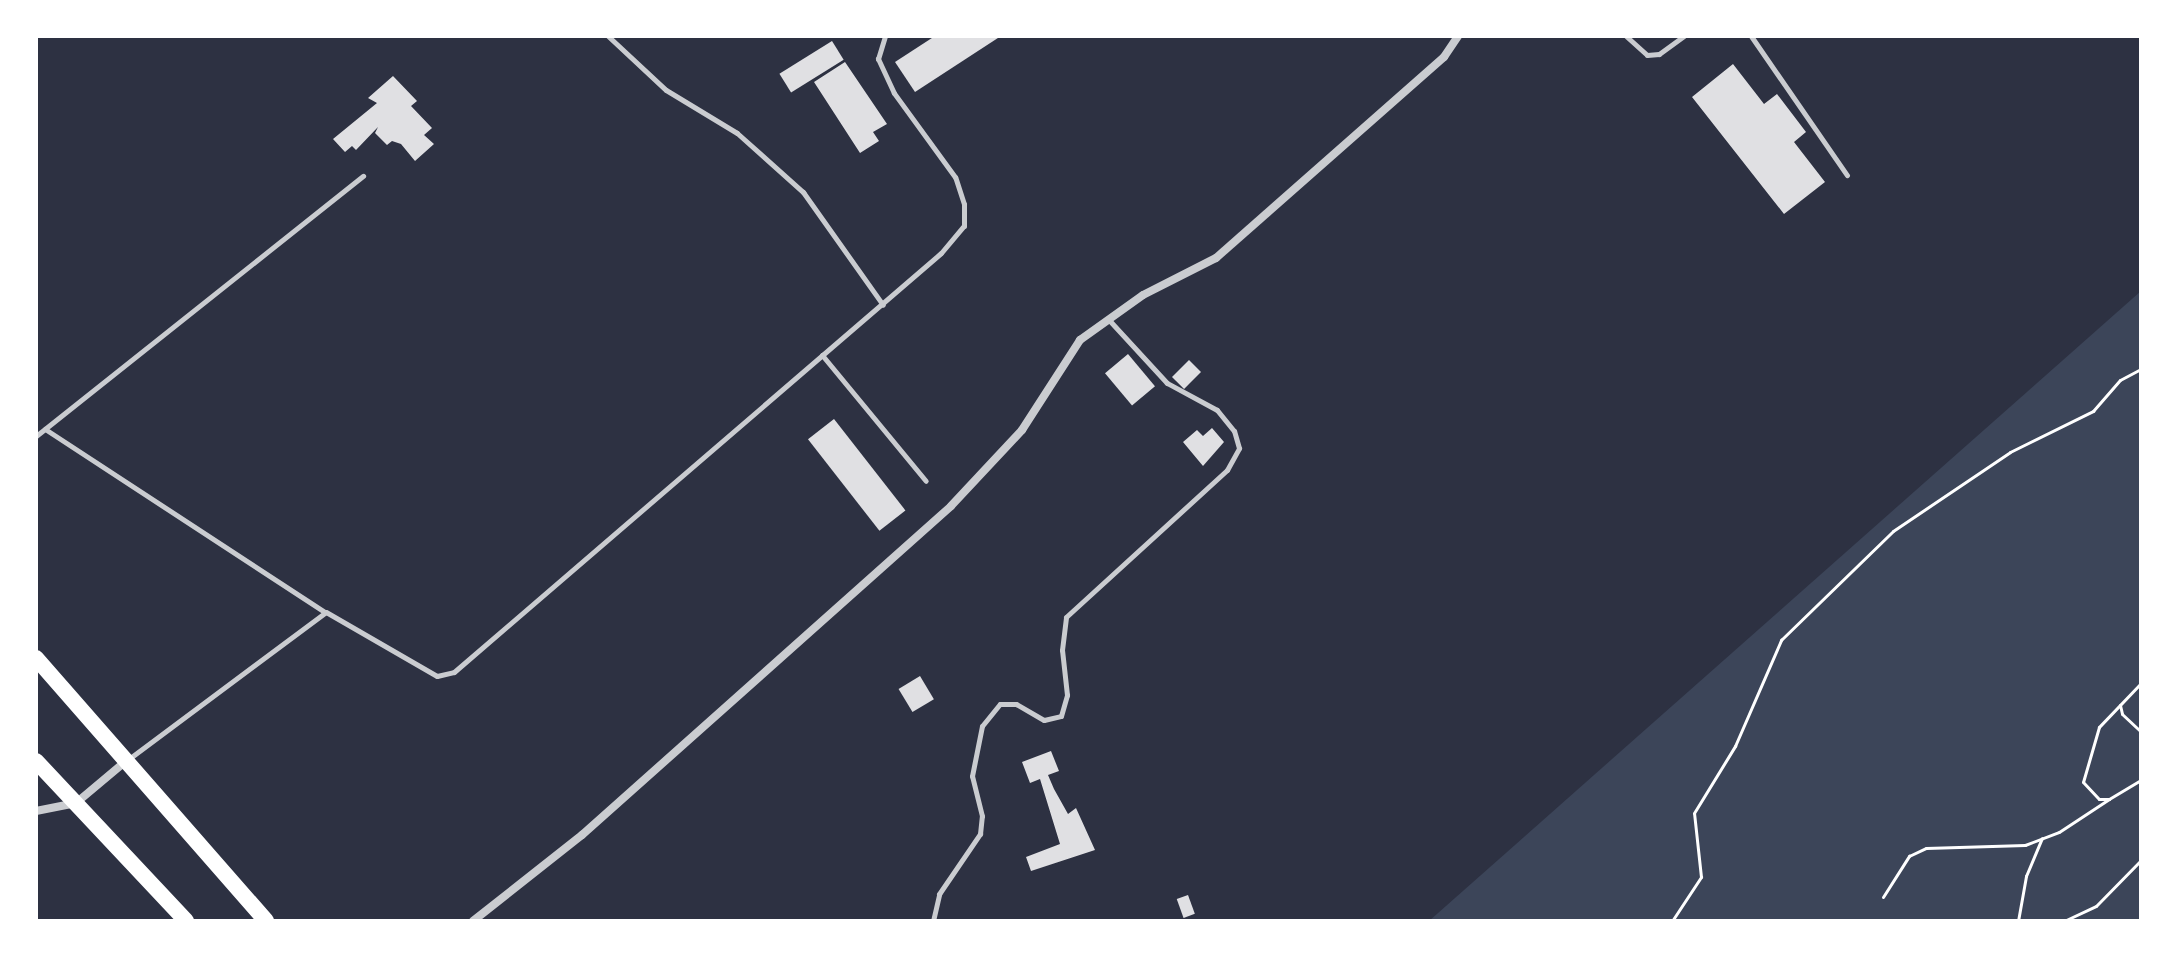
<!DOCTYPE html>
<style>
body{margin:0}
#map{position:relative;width:2177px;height:957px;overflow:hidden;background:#2d3142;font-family:"Source Sans 3",sans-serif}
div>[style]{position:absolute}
.green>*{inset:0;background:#3c4559}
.building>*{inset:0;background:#e0e0e3;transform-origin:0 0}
.path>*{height:3px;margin:-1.5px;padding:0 1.5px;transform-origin:1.5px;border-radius:1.5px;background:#fff}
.service>*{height:5px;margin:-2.5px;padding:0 2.5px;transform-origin:2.5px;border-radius:2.5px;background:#caccd0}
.minor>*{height:8px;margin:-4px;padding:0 4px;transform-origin:4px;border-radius:4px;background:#caccd0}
.trunk>*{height:16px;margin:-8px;padding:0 8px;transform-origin:8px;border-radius:8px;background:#fff}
span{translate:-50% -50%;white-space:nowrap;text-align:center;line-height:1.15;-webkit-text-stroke:6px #fff;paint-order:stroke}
.frame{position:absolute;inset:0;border:38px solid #fff;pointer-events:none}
</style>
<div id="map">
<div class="green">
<div style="clip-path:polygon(2141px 291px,2141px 921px,1429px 921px)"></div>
</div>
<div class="building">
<div style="clip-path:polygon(935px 36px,1001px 36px,915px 92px,895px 62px)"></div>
<div style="left:832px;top:41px;width:22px;height:62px;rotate:58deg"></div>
<div style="clip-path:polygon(845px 62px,887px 124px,873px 132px,879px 141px,860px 153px,814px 82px)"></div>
<div style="clip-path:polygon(1733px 64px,1764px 104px,1777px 94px,1806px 132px,1794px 142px,1825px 182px,1784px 214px,1692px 97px)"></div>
<div style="clip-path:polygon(393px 76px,417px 101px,411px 106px,432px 128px,424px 135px,434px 144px,415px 161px,401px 144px,392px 141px,387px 145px,375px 133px,378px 127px,356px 150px,352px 146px,345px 152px,333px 139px,377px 103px,368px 98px)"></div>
<div style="left:1128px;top:354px;width:42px;height:30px;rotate:50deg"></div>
<div style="left:1189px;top:360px;width:17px;height:24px;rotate:45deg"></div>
<div style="left:834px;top:419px;width:116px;height:33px;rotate:52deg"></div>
<div style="clip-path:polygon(1212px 428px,1224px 442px,1203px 466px,1183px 442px,1197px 430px,1203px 436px)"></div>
<div style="left:920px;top:676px;width:27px;height:25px;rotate:59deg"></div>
<div style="clip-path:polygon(1051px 751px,1059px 771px,1048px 775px,1054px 789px,1068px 814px,1076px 808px,1095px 850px,1031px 871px,1026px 857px,1060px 844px,1040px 779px,1030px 783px,1022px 762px)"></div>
<div style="left:1188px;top:895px;width:20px;height:12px;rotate:70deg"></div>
</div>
<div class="path">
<div style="left:2141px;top:683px;width:61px;rotate:133.7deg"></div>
<div style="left:2099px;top:727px;width:57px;rotate:106.2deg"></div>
<div style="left:2083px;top:782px;width:23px;rotate:47deg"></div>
<div style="left:2099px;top:799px;width:10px"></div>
<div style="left:2109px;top:799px;width:37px;rotate:-31deg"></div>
<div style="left:2120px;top:705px;width:9px;rotate:77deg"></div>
<div style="left:2122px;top:714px;width:26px;rotate:43deg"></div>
<div style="left:1883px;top:897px;width:49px;rotate:-57.6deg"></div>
<div style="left:1909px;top:856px;width:19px;rotate:-25deg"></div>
<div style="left:1926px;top:848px;width:99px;rotate:-1.7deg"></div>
<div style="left:2025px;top:845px;width:36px;rotate:-21deg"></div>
<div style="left:2059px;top:832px;width:60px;rotate:-33.4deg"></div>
<div style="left:1672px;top:921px;width:53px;rotate:-56.6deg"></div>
<div style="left:1701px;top:877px;width:64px;rotate:-96.2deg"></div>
<div style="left:1694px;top:813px;width:79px;rotate:-58.5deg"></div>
<div style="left:1735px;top:746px;width:116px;rotate:-66.5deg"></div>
<div style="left:1781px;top:640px;width:156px;rotate:-44.2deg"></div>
<div style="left:1893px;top:531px;width:141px;rotate:-34deg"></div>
<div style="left:2010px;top:452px;width:93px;rotate:-26.3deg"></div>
<div style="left:2093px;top:411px;width:41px;rotate:-48.9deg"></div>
<div style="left:2120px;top:380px;width:24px;rotate:-28deg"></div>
<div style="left:2018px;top:921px;width:46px;rotate:-79.9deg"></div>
<div style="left:2026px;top:876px;width:41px;rotate:-67.2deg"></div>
<div style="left:2064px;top:921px;width:35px;rotate:-25deg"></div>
<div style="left:2096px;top:906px;width:64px;rotate:-45.6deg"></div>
</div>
<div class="service">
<div style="left:608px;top:36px;width:79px;rotate:43deg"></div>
<div style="left:666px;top:90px;width:83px;rotate:31.2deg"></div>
<div style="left:737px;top:133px;width:89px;rotate:41.8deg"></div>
<div style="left:803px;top:192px;width:138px;rotate:54.7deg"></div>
<div style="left:1626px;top:36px;width:28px;rotate:42deg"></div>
<div style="left:1647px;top:55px;width:12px;rotate:-5deg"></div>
<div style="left:1659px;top:54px;width:31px;rotate:-36deg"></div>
<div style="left:1751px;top:36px;width:169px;rotate:55.4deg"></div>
<div style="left:822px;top:355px;width:163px;rotate:50.5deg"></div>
<div style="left:45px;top:429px;width:334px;rotate:33.2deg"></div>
<div style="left:36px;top:436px;width:418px;rotate:-38.5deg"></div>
<div style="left:130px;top:758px;width:244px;rotate:-36.7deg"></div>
<div style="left:326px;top:612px;width:128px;rotate:30deg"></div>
<div style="left:437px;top:676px;width:17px;rotate:-13deg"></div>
<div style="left:454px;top:672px;width:642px;rotate:-40.71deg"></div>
<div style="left:941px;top:253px;width:35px;rotate:-50deg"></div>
<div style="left:964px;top:226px;width:22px;rotate:-90deg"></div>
<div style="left:964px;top:204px;width:28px;rotate:-108deg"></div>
<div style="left:955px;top:177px;width:104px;rotate:-126deg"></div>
<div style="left:894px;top:93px;width:38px;rotate:-115deg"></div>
<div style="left:878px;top:59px;width:24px;rotate:-73deg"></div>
<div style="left:933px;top:921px;width:28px;rotate:-77deg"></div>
<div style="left:939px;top:894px;width:73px;rotate:-55.7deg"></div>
<div style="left:980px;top:834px;width:18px;rotate:-84deg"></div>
<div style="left:982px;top:816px;width:41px;rotate:-104deg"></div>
<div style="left:972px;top:776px;width:51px;rotate:-78.7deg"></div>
<div style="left:982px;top:726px;width:28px;rotate:-51deg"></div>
<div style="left:1000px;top:704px;width:16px"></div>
<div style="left:1016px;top:704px;width:32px;rotate:30deg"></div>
<div style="left:1044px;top:720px;width:17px;rotate:-13deg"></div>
<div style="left:1061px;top:716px;width:22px;rotate:-74deg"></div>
<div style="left:1067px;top:695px;width:45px;rotate:-96.3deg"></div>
<div style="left:1062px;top:650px;width:33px;rotate:-83deg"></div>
<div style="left:1066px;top:617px;width:218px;rotate:-42.4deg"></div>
<div style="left:1227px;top:470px;width:25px;rotate:-61deg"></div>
<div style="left:1239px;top:448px;width:18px;rotate:-106deg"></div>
<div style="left:1234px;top:431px;width:27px;rotate:-129deg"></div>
<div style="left:1217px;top:410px;width:57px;rotate:-151.6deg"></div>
<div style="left:1167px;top:383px;width:86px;rotate:-132.6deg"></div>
</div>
<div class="minor">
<div style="left:36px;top:811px;width:41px;rotate:-11.3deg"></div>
<div style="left:76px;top:803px;width:65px;rotate:-40deg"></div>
<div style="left:473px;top:921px;width:139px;rotate:-38.3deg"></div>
<div style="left:582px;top:835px;width:494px;rotate:-41.7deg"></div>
<div style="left:951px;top:506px;width:104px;rotate:-46.9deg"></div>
<div style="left:1022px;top:430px;width:107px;rotate:-57.2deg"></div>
<div style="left:1080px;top:340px;width:77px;rotate:-35.5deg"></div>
<div style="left:1143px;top:295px;width:82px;rotate:-26.9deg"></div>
<div style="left:1216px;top:258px;width:304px;rotate:-41.4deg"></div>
<div style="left:1444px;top:57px;width:25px;rotate:-56deg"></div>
</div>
<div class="trunk">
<div style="left:36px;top:658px;width:349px;rotate:48.8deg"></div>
<div style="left:36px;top:761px;width:219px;rotate:46.8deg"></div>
</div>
<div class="frame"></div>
</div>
